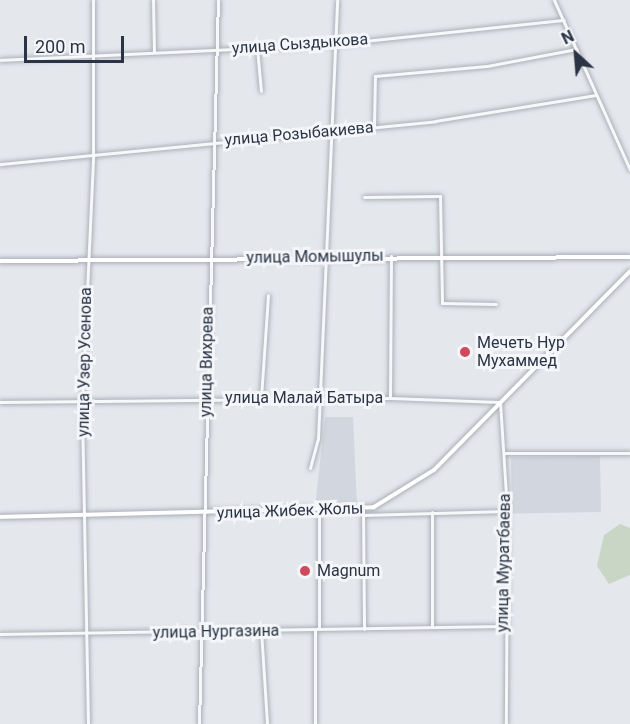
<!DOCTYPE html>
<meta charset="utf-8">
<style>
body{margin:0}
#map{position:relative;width:630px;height:724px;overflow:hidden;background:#e4e7ec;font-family:Roboto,sans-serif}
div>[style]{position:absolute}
.built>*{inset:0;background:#d2d6de;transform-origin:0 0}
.green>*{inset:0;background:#c9d6c5}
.roads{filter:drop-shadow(0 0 2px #a9aeb7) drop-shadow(0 0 2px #a9aeb7)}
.street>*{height:3px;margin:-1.5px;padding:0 1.5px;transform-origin:1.5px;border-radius:1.5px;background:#f7f8fa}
.secondary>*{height:4px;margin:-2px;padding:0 2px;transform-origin:2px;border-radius:2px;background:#fff}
.dots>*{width:16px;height:16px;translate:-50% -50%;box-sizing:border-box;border:3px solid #f4f6f9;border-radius:50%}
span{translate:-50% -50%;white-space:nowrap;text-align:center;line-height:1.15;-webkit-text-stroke:6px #f4f6f9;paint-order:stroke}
.street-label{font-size:16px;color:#2b3445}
.poi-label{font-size:16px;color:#2b3445}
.left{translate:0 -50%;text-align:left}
.north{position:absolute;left:546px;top:24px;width:60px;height:60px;-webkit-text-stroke:4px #f4f6f9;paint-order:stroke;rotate:334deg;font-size:16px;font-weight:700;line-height:24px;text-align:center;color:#2b3445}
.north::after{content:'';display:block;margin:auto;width:21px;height:27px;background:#2b3445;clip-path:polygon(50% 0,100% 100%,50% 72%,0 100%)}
.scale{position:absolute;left:24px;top:36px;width:100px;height:27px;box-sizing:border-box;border:3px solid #2b3445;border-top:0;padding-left:8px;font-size:18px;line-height:21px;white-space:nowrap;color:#2b3445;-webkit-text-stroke:4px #f4f6f9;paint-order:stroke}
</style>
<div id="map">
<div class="built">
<div style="clip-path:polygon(325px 417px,353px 417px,357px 505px,315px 508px)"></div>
<div style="left:600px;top:456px;width:56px;height:89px;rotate:89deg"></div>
</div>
<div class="green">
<div style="clip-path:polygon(620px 524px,630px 528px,630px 575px,609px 584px,597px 566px,604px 535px)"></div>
</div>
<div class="roads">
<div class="street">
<div style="left:153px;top:0;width:52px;rotate:88.9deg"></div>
<div style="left:554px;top:0;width:186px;rotate:65.9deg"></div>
<div style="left:257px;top:48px;width:43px;rotate:84.7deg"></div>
<div style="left:0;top:60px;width:335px;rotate:-2.7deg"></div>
<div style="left:335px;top:44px;width:230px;rotate:-6deg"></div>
<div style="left:374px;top:127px;width:51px;rotate:-88.9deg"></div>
<div style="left:375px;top:76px;width:112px;rotate:-5.1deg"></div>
<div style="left:487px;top:66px;width:91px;rotate:-10.8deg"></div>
<div style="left:0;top:164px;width:437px;rotate:-5.6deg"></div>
<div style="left:435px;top:121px;width:163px;rotate:-9.2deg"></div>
<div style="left:364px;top:197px;width:76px;rotate:-0.8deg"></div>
<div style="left:440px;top:196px;width:107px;rotate:88.9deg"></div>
<div style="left:442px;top:303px;width:54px;rotate:1.1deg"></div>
<div style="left:261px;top:398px;width:103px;rotate:-86.1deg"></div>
<div style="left:390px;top:398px;width:142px;rotate:-89.6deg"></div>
<div style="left:0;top:402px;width:390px;rotate:-0.6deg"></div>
<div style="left:390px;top:398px;width:110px;rotate:2.1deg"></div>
<div style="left:500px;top:402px;width:109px;rotate:86.3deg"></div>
<div style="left:507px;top:511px;width:213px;rotate:90.3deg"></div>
<div style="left:504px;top:453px;width:126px"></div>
<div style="left:310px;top:468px;width:30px;rotate:-75deg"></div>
<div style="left:318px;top:439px;width:439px;rotate:-87.5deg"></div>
<div style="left:363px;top:509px;width:120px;rotate:89.5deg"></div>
<div style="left:432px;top:512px;width:114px;rotate:90deg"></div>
<div style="left:363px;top:515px;width:144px;rotate:-1.6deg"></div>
<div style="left:319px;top:629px;width:118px;rotate:-90deg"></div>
<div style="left:261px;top:630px;width:94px;rotate:86.3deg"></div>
<div style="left:315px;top:630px;width:94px;rotate:90deg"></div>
<div style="left:0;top:634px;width:502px;rotate:-0.91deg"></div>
<div style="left:88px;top:724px;width:322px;rotate:-91.1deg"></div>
<div style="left:82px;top:402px;width:246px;rotate:-87.4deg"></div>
<div style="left:93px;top:156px;width:156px;rotate:-90deg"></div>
<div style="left:199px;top:724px;width:724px;rotate:-88.5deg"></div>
</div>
<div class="secondary">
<div style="left:0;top:261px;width:630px;rotate:-0.36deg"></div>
<div style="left:0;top:517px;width:374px;rotate:-1.5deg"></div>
<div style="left:374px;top:507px;width:70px;rotate:-31.7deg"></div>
<div style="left:434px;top:470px;width:279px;rotate:-45.4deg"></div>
</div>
</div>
<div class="dots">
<div style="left:465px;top:352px;background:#d1495b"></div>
<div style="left:305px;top:571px;background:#d1495b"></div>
</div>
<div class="street-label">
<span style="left:300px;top:44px;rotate:-4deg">улица Сыздыкова</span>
<span style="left:299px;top:134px;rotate:-5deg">улица Розыбакиева</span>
<span style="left:315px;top:257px;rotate:-1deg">улица Момышулы</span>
<span style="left:85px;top:362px;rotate:-89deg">улица Узер Усенова</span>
<span style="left:207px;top:362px;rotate:-89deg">улица Вихрева</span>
<span style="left:304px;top:398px">улица Малай Батыра</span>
<span style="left:290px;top:511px;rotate:-2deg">улица Жибек Жолы</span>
<span style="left:504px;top:563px;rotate:-89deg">улица Муратбаева</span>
<span style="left:216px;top:632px;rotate:-1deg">улица Нургазина</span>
</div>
<div class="poi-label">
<span class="left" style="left:477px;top:352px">Мечеть Нур<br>Мухаммед</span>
<span class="left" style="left:317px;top:571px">Magnum</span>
</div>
<div class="north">N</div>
<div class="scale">200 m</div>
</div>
